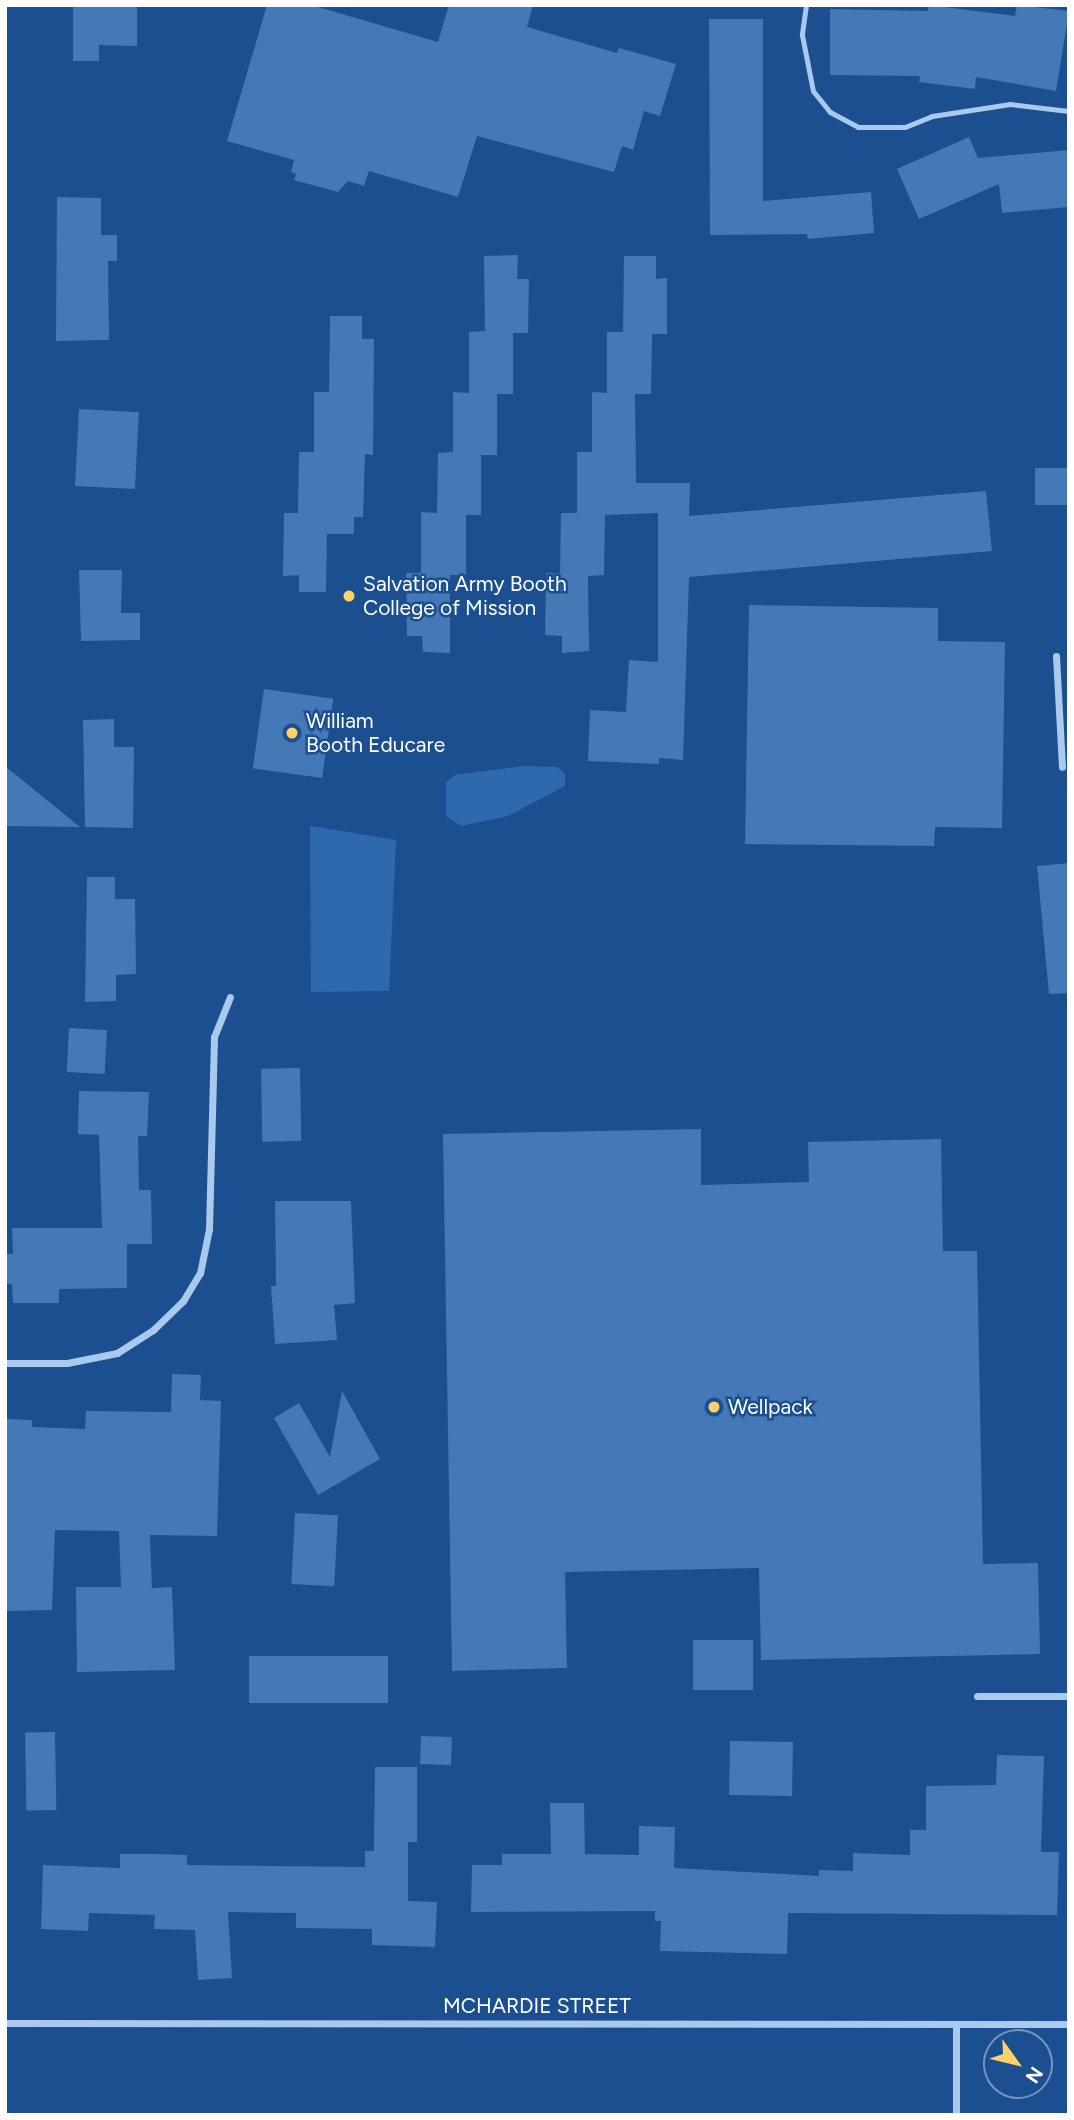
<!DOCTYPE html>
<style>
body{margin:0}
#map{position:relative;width:1074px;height:2120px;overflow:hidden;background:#1b4f8f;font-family:Figtree,sans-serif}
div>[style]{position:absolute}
.green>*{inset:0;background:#2e69ad}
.building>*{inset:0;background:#4478b7;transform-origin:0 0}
.service>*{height:5px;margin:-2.5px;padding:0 2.5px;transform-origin:2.5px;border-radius:2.5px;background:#a9c9ee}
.minor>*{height:7px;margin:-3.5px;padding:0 3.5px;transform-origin:3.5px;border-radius:3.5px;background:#a9c9ee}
.dots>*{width:19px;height:19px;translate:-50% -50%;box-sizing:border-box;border:4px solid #1b4f8f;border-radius:50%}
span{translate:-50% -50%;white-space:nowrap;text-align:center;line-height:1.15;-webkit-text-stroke:5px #1b4f8f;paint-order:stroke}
.poi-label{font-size:21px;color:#fff}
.left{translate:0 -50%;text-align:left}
.street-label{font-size:21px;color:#fff}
.frame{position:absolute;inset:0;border:7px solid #fff;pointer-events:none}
.north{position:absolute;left:983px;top:2029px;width:70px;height:70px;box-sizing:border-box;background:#1b4f8f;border:2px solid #7695bc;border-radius:50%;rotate:124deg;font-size:19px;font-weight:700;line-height:28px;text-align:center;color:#fff}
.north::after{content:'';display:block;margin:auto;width:24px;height:32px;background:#ffd166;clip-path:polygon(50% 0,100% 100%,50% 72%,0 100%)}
</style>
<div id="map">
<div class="green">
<div style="clip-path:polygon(523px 766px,557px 767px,565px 774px,565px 786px,508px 816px,461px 826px,446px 816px,446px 782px,455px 775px)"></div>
<div style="clip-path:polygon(310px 826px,396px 840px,389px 991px,311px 992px)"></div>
</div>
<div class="building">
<div style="clip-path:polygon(73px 5px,137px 5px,137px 46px,99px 45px,99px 61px,73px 61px)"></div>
<div style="clip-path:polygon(267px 5px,311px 5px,438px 42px,449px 5px,533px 5px,527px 27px,617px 53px,619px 48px,676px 64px,660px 116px,644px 111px,633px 150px,622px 146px,614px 172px,477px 136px,458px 197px,369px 171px,364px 186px,348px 181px,338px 192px,294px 180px,296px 174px,291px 172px,294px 160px,227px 141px)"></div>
<div style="clip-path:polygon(929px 5px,1015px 16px,1017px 5px,1069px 11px,1056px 91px,976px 77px,975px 89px,919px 82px,920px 76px,830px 75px,830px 9px,928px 11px)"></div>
<div style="clip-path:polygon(709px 19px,763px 19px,763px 201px,871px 192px,874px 233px,808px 239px,807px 234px,710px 235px)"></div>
<div style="clip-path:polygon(969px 137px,978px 158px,1069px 150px,1069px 207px,1002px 213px,999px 184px,919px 219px,897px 169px)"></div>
<div style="clip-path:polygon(57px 197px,101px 198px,101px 235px,117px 235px,117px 261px,108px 261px,109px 340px,56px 341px)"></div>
<div style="clip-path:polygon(518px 255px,517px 279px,529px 279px,528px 333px,513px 333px,513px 394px,497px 394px,497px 455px,481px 455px,481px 515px,466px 515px,466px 575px,450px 575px,450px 653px,423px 652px,422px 636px,407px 636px,406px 573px,421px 573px,421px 512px,437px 513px,438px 453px,453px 452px,453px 392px,469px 393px,469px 332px,485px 331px,484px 256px)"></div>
<div style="clip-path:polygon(624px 256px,656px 256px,656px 279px,667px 278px,667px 334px,652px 334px,651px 394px,635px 394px,636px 483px,690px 483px,689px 516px,986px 491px,992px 551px,689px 577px,683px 760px,659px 758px,659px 764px,588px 761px,590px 710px,626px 712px,629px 660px,658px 662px,658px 513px,605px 515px,604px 575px,588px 576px,589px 651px,562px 653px,562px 636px,545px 635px,546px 573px,560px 573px,561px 513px,577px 513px,577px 452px,592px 452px,592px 392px,607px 393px,607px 332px,623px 332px)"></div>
<div style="clip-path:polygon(330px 316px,362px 316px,362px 339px,374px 339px,373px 455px,365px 454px,363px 517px,354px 517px,354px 534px,327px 534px,326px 592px,299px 592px,299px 575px,283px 576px,284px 513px,298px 513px,299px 452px,314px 452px,314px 392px,329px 392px)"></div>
<div style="left:79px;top:409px;width:60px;height:77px;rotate:3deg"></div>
<div style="left:1069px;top:468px;width:37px;height:34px;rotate:90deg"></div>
<div style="clip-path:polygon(79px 570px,122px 570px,121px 613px,140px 613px,140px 640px,81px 641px)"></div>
<div style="clip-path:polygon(749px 605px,938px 608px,938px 641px,1005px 642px,1002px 828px,935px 827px,934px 846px,745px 844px)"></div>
<div style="left:264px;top:689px;width:70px;height:80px;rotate:8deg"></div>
<div style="clip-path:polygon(114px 719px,114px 747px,134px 747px,133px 828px,85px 827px,83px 720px)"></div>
<div style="clip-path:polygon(5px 766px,80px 827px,5px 826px)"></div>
<div style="clip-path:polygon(1069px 863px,1069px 993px,1049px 994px,1037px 866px)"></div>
<div style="clip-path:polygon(87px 877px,115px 877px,115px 899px,135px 899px,136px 974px,116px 975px,116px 1001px,85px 1002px)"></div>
<div style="left:69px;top:1028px;width:38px;height:44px;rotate:3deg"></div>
<div style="left:300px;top:1068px;width:73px;height:39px;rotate:89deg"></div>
<div style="clip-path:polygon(79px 1091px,149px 1092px,147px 1136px,138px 1136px,139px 1190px,151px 1190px,152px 1244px,127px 1244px,127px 1288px,59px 1289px,59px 1303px,13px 1303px,12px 1284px,5px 1284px,5px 1254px,13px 1254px,12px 1228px,102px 1228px,99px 1135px,78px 1134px)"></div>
<div style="clip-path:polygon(701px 1129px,701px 1185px,809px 1182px,808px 1142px,941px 1139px,943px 1251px,977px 1251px,983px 1564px,1038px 1563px,1040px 1654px,761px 1660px,759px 1568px,565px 1572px,567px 1668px,452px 1671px,443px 1134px)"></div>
<div style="clip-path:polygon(275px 1201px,351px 1201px,355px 1303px,334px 1305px,337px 1340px,275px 1344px,271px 1286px,276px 1286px)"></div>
<div style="clip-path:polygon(172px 1374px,201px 1375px,200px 1400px,221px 1401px,217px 1536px,150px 1535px,152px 1588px,172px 1587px,175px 1670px,77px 1672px,76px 1587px,121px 1587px,119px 1531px,55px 1530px,52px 1610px,5px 1611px,6px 1419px,32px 1420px,32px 1427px,85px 1429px,86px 1411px,171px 1412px)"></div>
<div style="clip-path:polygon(342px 1391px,380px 1459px,318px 1495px,274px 1418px,299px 1403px,330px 1457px)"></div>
<div style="left:295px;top:1513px;width:43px;height:71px;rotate:3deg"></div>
<div style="left:753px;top:1640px;width:50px;height:60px;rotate:90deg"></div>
<div style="left:388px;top:1656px;width:47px;height:139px;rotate:90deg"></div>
<div style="left:55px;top:1732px;width:78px;height:30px;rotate:89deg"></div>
<div style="left:421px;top:1736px;width:31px;height:28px;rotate:2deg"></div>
<div style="left:730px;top:1741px;width:63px;height:54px;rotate:1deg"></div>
<div style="clip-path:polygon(997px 1755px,1044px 1756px,1041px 1852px,1059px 1852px,1057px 1915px,788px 1913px,787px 1954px,660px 1951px,661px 1921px,655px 1921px,655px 1911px,471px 1912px,472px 1865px,502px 1865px,502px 1854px,551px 1854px,550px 1803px,584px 1803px,585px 1854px,639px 1855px,639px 1826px,675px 1827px,674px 1868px,819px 1876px,819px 1870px,853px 1871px,853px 1853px,910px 1855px,910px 1830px,926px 1830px,926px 1786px,996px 1785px)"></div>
<div style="clip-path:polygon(375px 1767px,417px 1767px,417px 1842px,408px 1842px,408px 1901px,437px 1902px,435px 1947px,372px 1945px,372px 1929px,296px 1928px,296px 1913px,228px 1912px,232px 1978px,198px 1980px,195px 1930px,154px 1929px,155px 1915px,89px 1913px,88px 1931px,41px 1929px,43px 1865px,120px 1868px,120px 1854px,156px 1854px,187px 1855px,187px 1865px,365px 1867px,365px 1851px,374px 1851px)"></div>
</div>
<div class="service">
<div style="left:806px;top:5px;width:30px;rotate:98deg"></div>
<div style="left:802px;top:35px;width:57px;rotate:78.9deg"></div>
<div style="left:813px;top:91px;width:27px;rotate:51deg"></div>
<div style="left:830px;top:112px;width:32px;rotate:28deg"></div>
<div style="left:858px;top:127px;width:47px"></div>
<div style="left:905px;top:127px;width:29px;rotate:-22deg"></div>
<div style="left:932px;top:116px;width:79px;rotate:-8.7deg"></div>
<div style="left:1010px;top:104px;width:59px;rotate:6.8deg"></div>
</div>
<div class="minor">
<div style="left:1056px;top:656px;width:111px;rotate:86.9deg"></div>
<div style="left:5px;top:1363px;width:62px"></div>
<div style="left:67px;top:1363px;width:51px;rotate:-11.3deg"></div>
<div style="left:117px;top:1353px;width:43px;rotate:-32.6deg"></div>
<div style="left:153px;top:1330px;width:42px;rotate:-44deg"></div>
<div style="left:183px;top:1301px;width:33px;rotate:-59deg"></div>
<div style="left:200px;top:1273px;width:45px;rotate:-78.4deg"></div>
<div style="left:209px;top:1229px;width:192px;rotate:-88.5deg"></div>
<div style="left:214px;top:1037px;width:43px;rotate:-68.2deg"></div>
<div style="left:977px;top:1696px;width:92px"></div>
<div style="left:5px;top:2023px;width:1064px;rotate:0.05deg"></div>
<div style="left:956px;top:2115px;width:91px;rotate:-90deg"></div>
</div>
<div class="dots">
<div style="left:349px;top:596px;background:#ffd166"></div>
<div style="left:292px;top:733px;background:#ffd166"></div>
<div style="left:714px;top:1407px;background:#ffd166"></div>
</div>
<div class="poi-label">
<span class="left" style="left:363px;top:596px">Salvation Army Booth<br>College of Mission</span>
<span class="left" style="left:306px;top:733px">William<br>Booth Educare</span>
<span class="left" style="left:728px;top:1407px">Wellpack</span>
</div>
<div class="street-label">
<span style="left:537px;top:2006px">MCHARDIE STREET</span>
</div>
<div class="frame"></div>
<div class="north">N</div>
</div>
